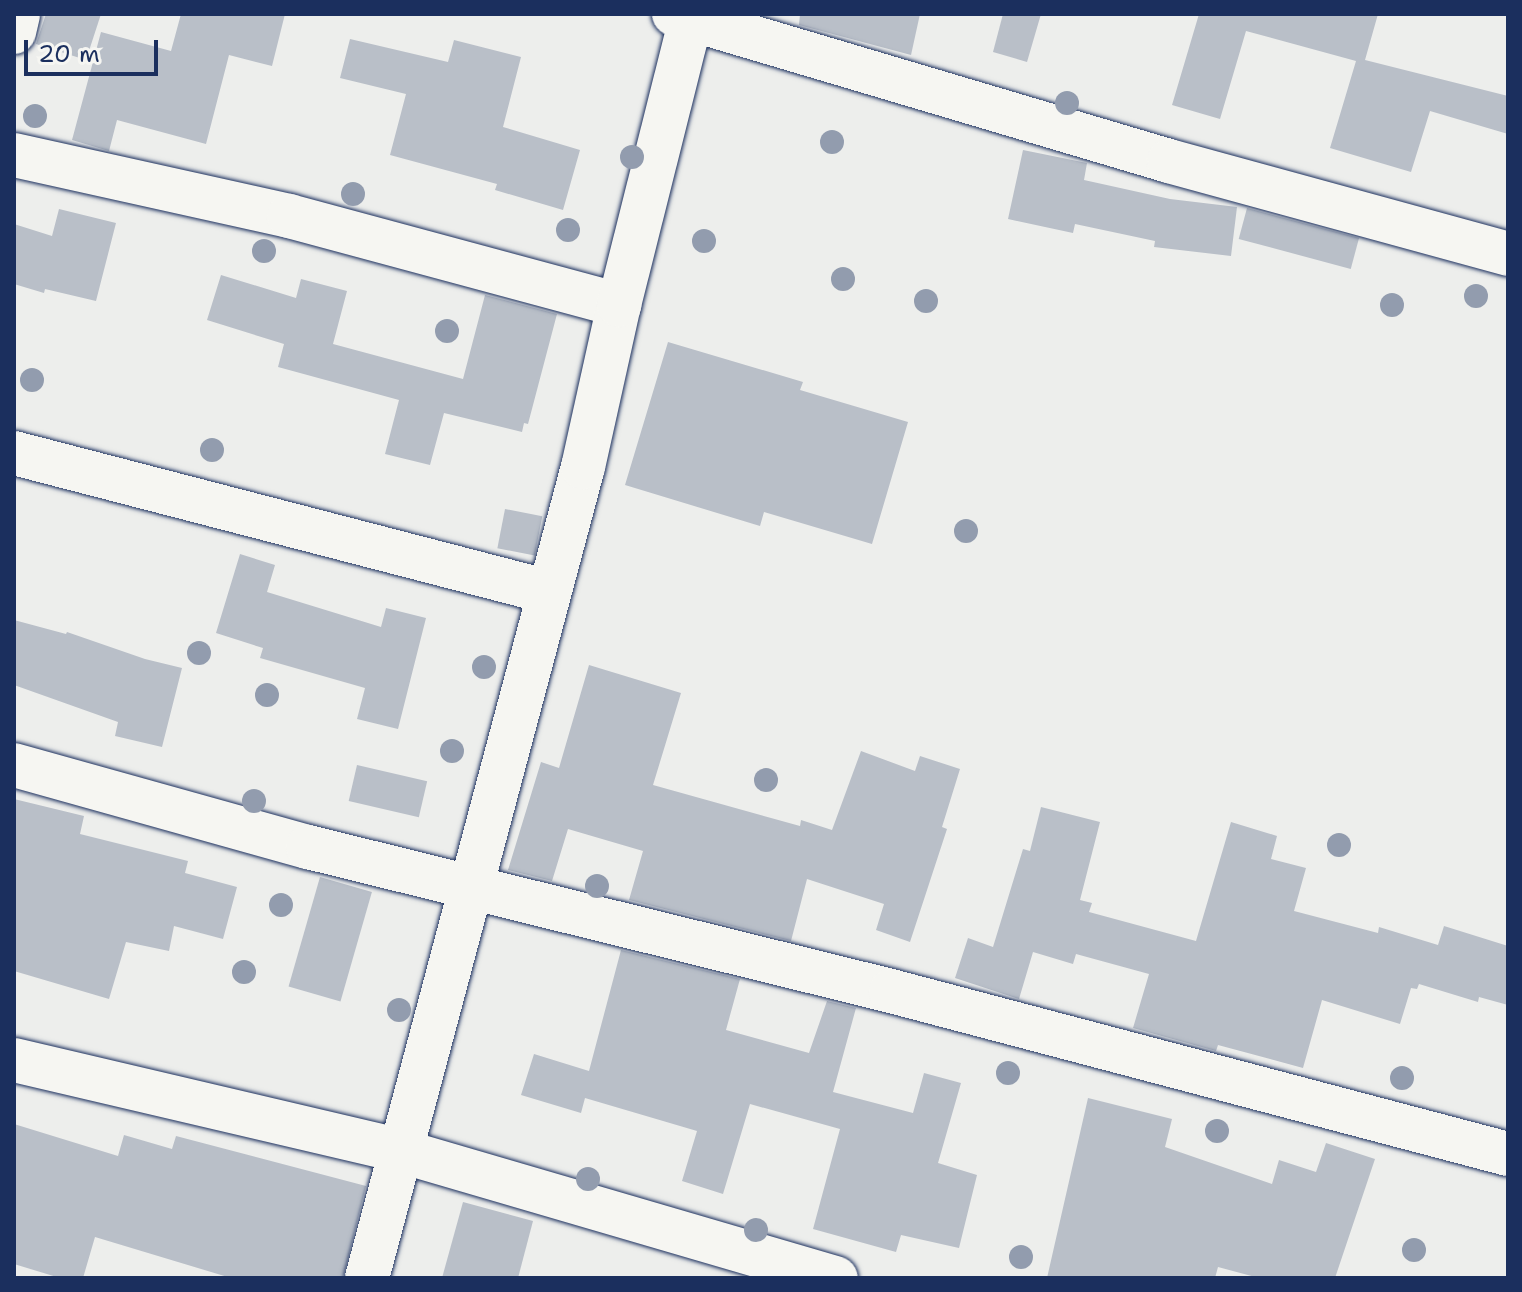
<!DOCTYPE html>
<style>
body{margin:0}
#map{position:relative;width:1522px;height:1292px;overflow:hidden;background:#edeeec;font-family:"Shantell Sans",sans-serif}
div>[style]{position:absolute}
.building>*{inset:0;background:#b9bfc8;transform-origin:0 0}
.roads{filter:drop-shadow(0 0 2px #1b2f5e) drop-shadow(0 0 2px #1b2f5e)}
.street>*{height:44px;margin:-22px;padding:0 22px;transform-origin:22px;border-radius:22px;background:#f6f6f2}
.trees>*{width:24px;height:24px;margin:-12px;border-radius:50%;background:#929cae}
span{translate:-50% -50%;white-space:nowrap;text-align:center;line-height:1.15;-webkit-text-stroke:6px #f6f6f2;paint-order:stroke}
.frame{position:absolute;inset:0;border:16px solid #1b2f5e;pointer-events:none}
.scale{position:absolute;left:24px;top:40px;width:134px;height:36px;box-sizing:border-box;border:4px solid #1b2f5e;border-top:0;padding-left:10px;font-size:24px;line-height:28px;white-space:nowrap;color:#1b2f5e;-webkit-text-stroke:6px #f6f6f2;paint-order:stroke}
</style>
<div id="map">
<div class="building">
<div style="clip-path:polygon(46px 14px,101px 14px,86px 60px,36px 44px)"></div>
<div style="clip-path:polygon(181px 14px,285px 14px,272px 66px,229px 55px,206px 144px,117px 120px,109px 151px,72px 140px,101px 32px,171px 51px)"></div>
<div style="clip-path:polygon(800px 14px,920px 14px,911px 55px,799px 25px)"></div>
<div style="clip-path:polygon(1003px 14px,1041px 14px,1027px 62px,993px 52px)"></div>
<div style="clip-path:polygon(1199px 14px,1378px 14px,1365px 60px,1508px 96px,1508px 134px,1430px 111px,1411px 172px,1330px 148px,1356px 61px,1246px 31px,1220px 119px,1172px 105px)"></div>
<div style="clip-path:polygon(350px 39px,448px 62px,454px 40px,521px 57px,503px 127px,580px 150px,563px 210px,495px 190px,497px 184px,390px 155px,406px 94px,340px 78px)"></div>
<div style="clip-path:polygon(1023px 150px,1087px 163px,1084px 180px,1170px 199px,1237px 207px,1231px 256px,1154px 247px,1155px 241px,1075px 224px,1073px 233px,1008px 219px)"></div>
<div style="left:1247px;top:208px;width:116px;height:32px;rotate:15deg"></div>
<div style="clip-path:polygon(59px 209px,116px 223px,96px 301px,45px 289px,44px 293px,14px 284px,14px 224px,52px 236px)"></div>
<div style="clip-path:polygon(221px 275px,296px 298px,301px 279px,347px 291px,333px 344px,463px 379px,485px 295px,557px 314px,528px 424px,524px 423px,522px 432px,444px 413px,430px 465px,385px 454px,399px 400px,278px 367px,284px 344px,207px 320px)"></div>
<div style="clip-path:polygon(668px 342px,803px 382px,800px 390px,908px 422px,872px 544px,764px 512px,760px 526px,625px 485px)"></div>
<div style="left:505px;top:509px;width:38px;height:40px;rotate:11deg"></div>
<div style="clip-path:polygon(240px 554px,275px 565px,267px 592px,381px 627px,386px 608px,426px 618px,398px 729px,357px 719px,365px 688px,260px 658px,263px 648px,216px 633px)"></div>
<div style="clip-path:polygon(14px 620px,66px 634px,67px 632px,145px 659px,182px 668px,162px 747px,115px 736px,118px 722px,14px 685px)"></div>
<div style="clip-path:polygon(589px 665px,681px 693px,653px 785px,800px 826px,801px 820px,832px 830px,861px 751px,915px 771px,920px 756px,960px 769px,942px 827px,947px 829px,910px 942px,876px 930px,884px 904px,807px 879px,791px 941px,629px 900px,643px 851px,568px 829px,552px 881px,508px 870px,541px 762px,559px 768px)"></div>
<div style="left:357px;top:765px;width:72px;height:37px;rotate:13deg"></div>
<div style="clip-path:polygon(14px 799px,84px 816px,80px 834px,188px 861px,185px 873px,237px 887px,223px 939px,174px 926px,169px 951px,126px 942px,109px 999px,14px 971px)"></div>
<div style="clip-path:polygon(1041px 807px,1100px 822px,1080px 900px,1092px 903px,1089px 912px,1196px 941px,1231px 822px,1277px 836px,1271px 859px,1306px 868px,1294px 911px,1378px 933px,1379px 927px,1438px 945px,1444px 926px,1508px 946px,1508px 1005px,1479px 997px,1478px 1002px,1419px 984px,1417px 989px,1411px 988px,1400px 1024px,1322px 1000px,1303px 1068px,1218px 1045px,1216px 1051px,1133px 1028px,1149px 974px,1076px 954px,1073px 964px,1033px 952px,1019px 999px,955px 978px,968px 938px,993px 947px,1023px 849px,1030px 851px)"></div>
<div style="left:320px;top:877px;width:54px;height:114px;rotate:16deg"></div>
<div style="clip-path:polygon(621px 950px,740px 979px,726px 1030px,809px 1053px,827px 1001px,856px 1008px,833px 1092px,913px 1113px,924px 1073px,961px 1083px,938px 1163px,977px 1175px,959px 1248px,901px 1235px,896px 1252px,813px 1229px,840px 1129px,750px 1104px,723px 1194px,682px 1181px,697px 1131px,585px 1098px,581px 1113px,521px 1095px,534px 1054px,589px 1071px)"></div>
<div style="clip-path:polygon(1088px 1098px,1172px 1119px,1165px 1147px,1272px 1184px,1279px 1160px,1316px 1172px,1326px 1143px,1375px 1159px,1335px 1278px,1259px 1278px,1218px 1267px,1215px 1278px,1047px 1278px)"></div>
<div style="clip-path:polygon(14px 1124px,118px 1156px,124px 1135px,172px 1149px,176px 1136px,366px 1186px,343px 1278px,231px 1278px,95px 1237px,83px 1278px,60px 1278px,14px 1264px)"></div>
<div style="clip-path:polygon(463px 1202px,533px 1221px,518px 1278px,442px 1278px)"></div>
</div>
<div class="roads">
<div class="street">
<div style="left:674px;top:14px;width:516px;rotate:16.54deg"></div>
<div style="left:1169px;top:161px;width:352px;rotate:15.3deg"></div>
<div style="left:14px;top:32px;width:18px;rotate:-77deg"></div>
<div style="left:14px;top:155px;width:282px;rotate:12.5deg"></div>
<div style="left:289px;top:216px;width:342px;rotate:15.1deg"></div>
<div style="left:14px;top:453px;width:553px;rotate:14.56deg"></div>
<div style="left:14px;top:765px;width:305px;rotate:15.6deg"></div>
<div style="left:308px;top:847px;width:601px;rotate:13.87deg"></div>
<div style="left:891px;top:991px;width:638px;rotate:14.8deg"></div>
<div style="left:14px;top:1060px;width:398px;rotate:13.2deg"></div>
<div style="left:401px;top:1151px;width:453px;rotate:16.3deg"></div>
<div style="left:367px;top:1278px;width:839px;rotate:-75.09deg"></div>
<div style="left:583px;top:467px;width:166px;rotate:-77.5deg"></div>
<div style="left:619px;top:305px;width:300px;rotate:-75.9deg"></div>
</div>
</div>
<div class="trees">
<div style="left:1067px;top:103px"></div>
<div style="left:35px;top:116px"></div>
<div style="left:832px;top:142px"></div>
<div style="left:632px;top:157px"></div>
<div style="left:353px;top:194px"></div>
<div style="left:568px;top:230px"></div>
<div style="left:704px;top:241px"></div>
<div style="left:264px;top:251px"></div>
<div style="left:843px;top:279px"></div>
<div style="left:1476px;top:296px"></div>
<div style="left:926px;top:301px"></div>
<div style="left:1392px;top:305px"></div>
<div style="left:447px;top:331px"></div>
<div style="left:32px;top:380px"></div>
<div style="left:212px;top:450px"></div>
<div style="left:966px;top:531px"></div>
<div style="left:199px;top:653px"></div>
<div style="left:484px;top:667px"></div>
<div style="left:267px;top:695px"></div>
<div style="left:452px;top:751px"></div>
<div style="left:766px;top:780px"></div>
<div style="left:254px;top:801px"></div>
<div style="left:1339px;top:845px"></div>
<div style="left:597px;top:886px"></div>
<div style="left:281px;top:905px"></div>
<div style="left:244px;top:972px"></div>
<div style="left:399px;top:1010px"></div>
<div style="left:1008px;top:1073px"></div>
<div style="left:1402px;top:1078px"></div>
<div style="left:1217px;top:1131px"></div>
<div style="left:588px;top:1179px"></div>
<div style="left:756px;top:1230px"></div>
<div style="left:1414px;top:1250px"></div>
<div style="left:1021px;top:1257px"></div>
</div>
<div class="frame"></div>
<div class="scale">20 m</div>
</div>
